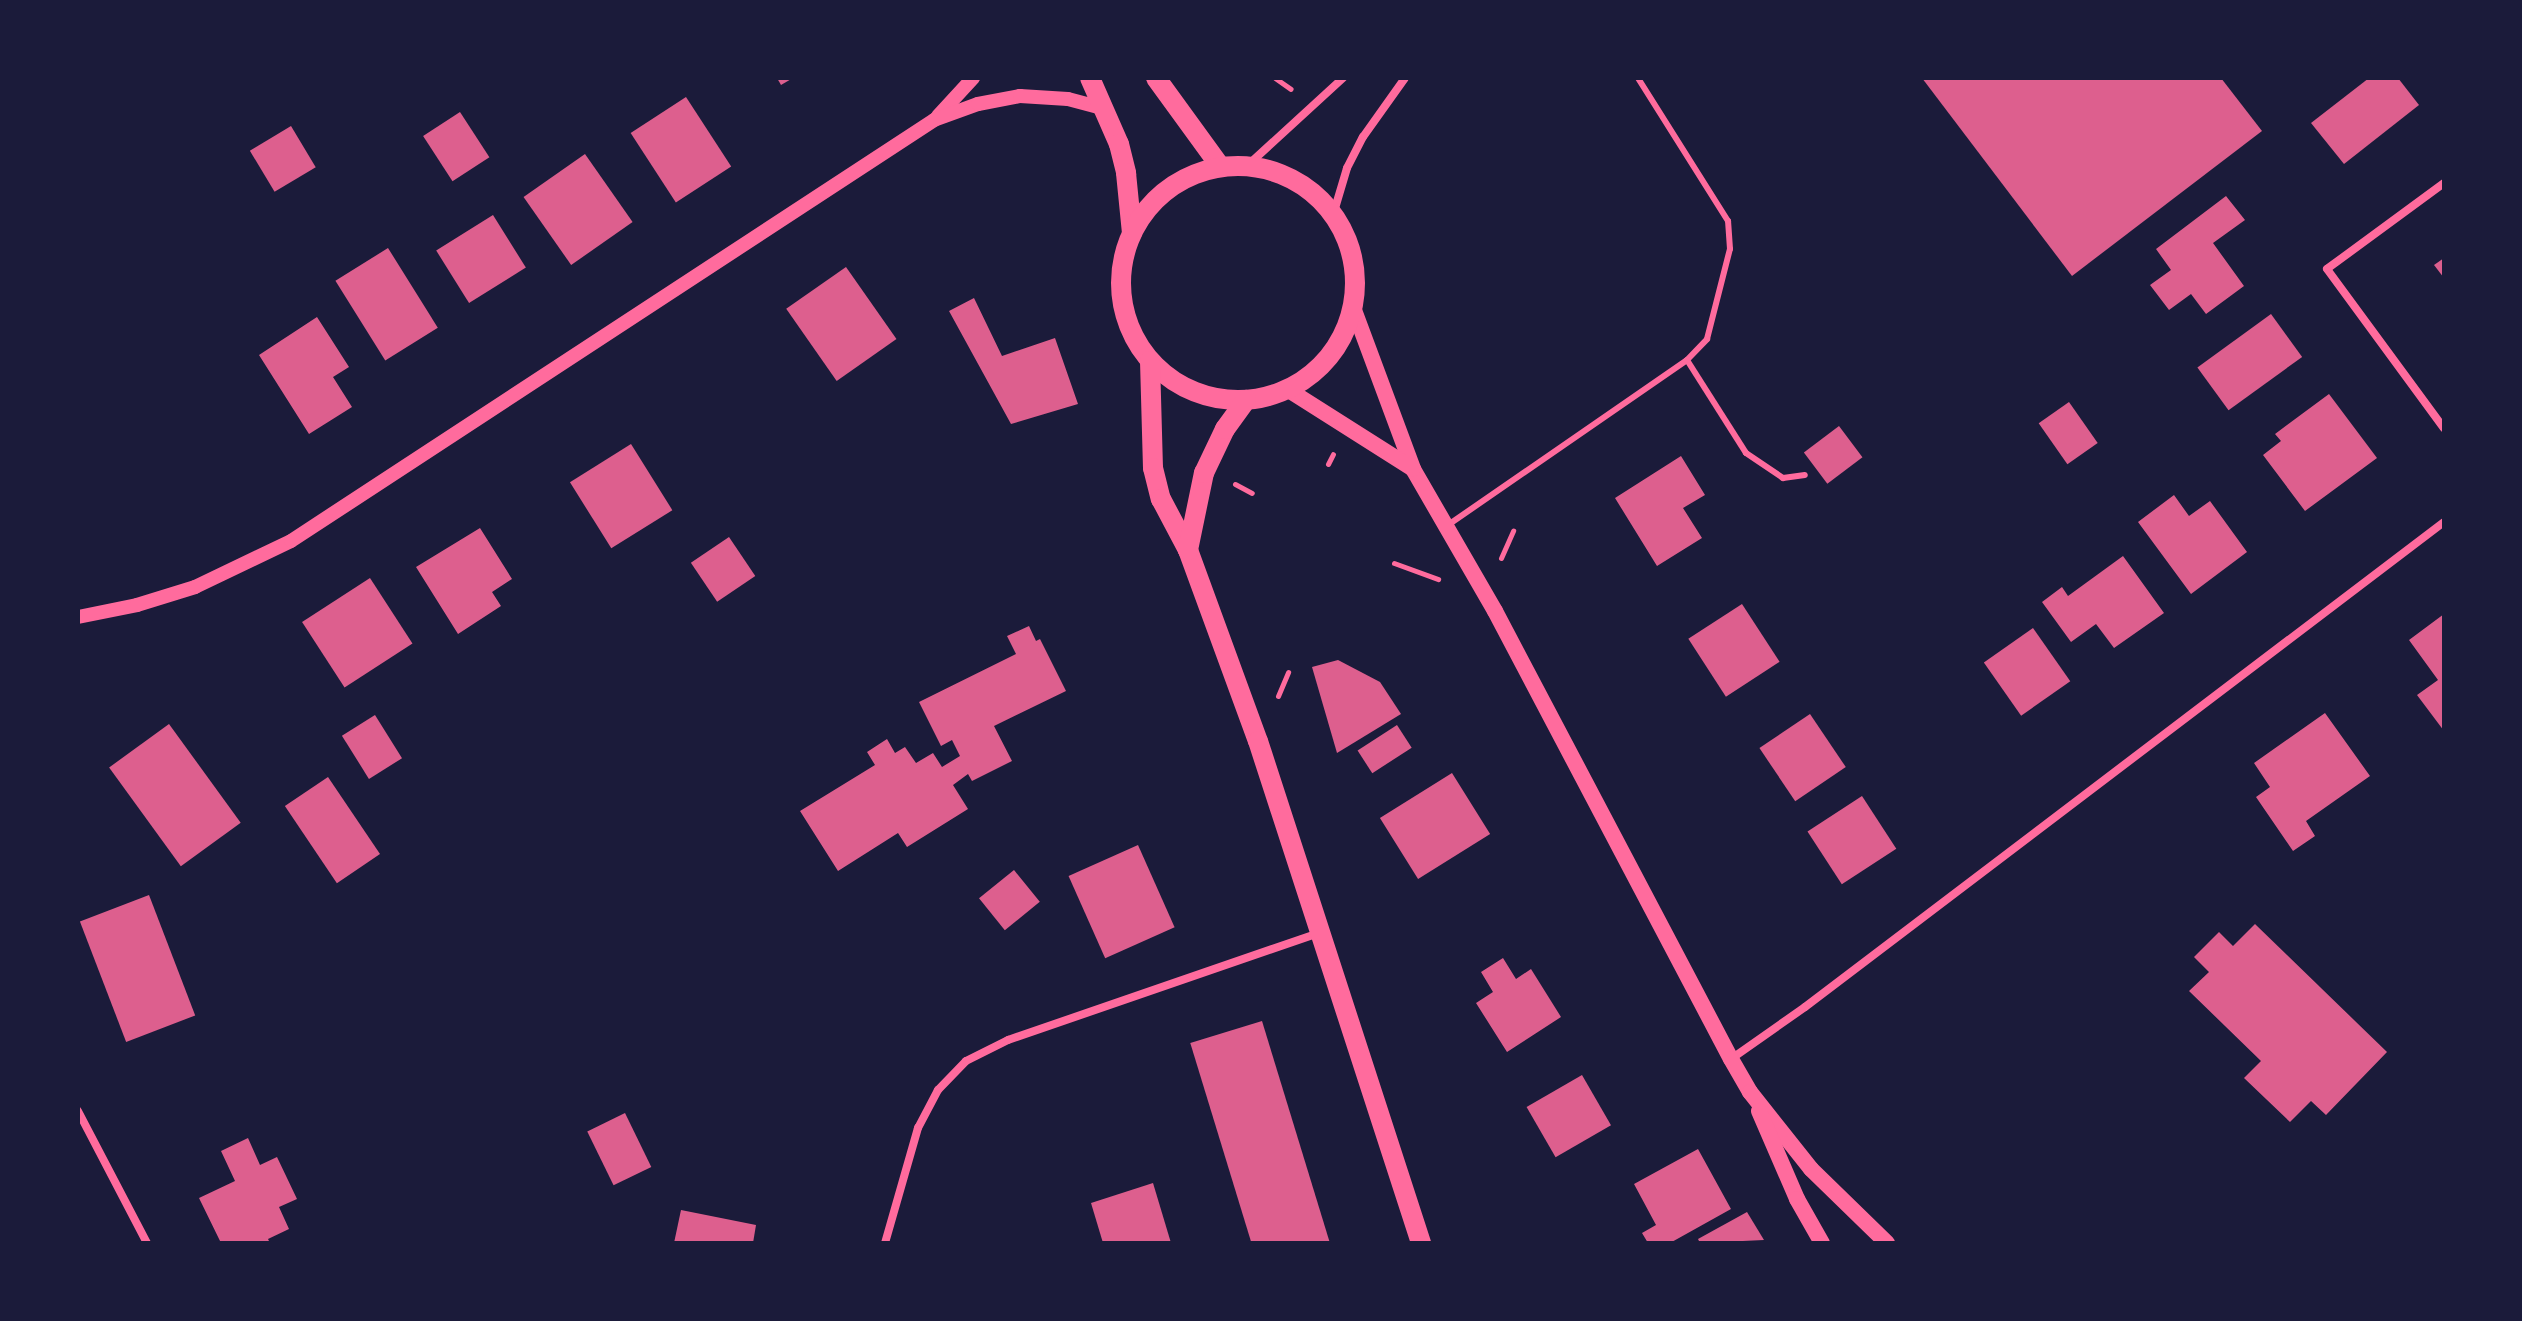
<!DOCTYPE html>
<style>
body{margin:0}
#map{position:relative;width:2522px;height:1321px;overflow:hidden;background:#1b1b3a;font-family:"DM Sans",sans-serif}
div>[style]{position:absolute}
.building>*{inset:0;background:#dd5f8e;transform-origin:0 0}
.path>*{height:5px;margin:-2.5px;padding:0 2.5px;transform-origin:2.5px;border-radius:2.5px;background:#ff6b9d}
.service>*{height:6px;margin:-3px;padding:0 3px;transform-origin:3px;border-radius:3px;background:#ff6b9d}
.minor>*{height:8px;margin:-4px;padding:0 4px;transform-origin:4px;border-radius:4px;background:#ff6b9d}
.tertiary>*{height:14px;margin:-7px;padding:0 7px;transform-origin:7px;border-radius:7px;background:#ff6b9d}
.secondary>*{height:16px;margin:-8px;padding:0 8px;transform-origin:8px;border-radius:8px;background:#ff6b9d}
.primary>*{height:20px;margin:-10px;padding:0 10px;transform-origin:10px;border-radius:10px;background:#ff6b9d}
.primary>.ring{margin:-10px;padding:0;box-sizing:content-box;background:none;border:20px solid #ff6b9d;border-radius:50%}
span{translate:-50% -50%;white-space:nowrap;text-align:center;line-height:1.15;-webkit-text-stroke:6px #1b1b3a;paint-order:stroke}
.frame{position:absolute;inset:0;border:80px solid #1b1b3a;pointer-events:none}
</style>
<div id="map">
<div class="building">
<div style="clip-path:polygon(777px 78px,793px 78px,781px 85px)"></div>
<div style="clip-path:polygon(1922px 78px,2221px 78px,2262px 131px,2072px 276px)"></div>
<div style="clip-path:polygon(2369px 78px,2398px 78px,2419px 105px,2344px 164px,2311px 123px)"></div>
<div style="left:686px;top:97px;width:83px;height:66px;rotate:57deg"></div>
<div style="left:460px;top:112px;width:54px;height:44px;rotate:57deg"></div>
<div style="left:291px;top:126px;width:48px;height:48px;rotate:59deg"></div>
<div style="left:585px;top:154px;width:83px;height:75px;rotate:55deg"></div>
<div style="clip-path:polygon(2226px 196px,2245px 220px,2213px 243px,2244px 286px,2206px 314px,2191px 294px,2169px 310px,2150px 285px,2171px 270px,2156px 249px)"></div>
<div style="left:493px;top:215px;width:62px;height:67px;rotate:58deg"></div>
<div style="left:388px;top:248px;width:94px;height:62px;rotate:58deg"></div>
<div style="clip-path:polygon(2444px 258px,2444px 278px,2434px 265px)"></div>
<div style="left:846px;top:267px;width:88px;height:73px;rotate:55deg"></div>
<div style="clip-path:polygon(974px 298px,1002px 356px,1055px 338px,1078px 404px,1011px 424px,949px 311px)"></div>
<div style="left:2271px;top:314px;width:53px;height:91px;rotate:54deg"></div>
<div style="clip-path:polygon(317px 317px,349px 367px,333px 377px,352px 407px,309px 434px,259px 355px)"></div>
<div style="clip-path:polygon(2329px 394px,2377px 458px,2305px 511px,2263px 455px,2281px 441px,2275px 434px)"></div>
<div style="left:2069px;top:402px;width:50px;height:37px;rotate:55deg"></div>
<div style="left:1839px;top:426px;width:39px;height:44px;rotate:53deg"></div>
<div style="left:631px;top:444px;width:78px;height:72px;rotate:58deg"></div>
<div style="clip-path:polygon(1681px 456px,1705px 495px,1683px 508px,1702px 538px,1657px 566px,1615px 498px)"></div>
<div style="clip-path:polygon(2174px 495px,2189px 516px,2210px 501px,2247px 552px,2191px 594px,2138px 522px)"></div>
<div style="clip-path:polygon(480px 528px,512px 579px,492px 592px,501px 606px,458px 634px,416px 567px)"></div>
<div style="left:729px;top:537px;width:47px;height:46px;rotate:56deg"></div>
<div style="clip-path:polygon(2123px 556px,2164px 613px,2114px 648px,2096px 624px,2071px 642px,2042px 602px,2062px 587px,2068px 596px)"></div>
<div style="left:370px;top:578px;width:78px;height:81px;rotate:57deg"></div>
<div style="left:1742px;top:604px;width:69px;height:64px;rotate:57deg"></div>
<div style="clip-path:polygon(2444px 614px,2444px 731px,2417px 695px,2438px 680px,2409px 640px)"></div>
<div style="clip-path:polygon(1029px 626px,1036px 641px,1040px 639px,1066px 691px,994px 726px,1012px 761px,972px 781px,968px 774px,953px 785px,968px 809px,907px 847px,898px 833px,838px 871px,800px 811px,875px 765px,867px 752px,887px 739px,895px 753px,905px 747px,916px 763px,933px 753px,942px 767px,960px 756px,952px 740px,941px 746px,919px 702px,1016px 654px,1007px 636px)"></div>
<div style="left:2033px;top:628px;width:65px;height:60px;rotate:55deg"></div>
<div style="clip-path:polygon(1338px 660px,1380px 682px,1401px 714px,1337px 753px,1312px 667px)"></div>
<div style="clip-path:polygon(2325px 713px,2370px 776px,2306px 821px,2315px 836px,2293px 851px,2256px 797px,2270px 787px,2254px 763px)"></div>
<div style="left:1810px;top:714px;width:64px;height:61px;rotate:56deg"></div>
<div style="left:375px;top:715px;width:51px;height:39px;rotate:58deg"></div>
<div style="left:169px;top:724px;width:122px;height:74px;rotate:54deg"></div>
<div style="left:1397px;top:725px;width:27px;height:47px;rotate:57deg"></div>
<div style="left:1452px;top:773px;width:72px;height:85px;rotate:58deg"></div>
<div style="left:328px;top:777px;width:93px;height:52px;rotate:56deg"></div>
<div style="left:1862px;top:796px;width:63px;height:65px;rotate:57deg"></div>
<div style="left:1138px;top:845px;width:90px;height:76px;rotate:66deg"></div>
<div style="left:1014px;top:870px;width:41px;height:45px;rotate:51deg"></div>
<div style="left:149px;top:895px;width:129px;height:74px;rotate:69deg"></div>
<div style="clip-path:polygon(2255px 924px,2387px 1052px,2326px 1115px,2311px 1101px,2290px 1122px,2244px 1078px,2261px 1061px,2189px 991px,2209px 972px,2194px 957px,2219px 932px,2233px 946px)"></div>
<div style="clip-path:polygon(1503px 958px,1516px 979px,1531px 969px,1561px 1017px,1507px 1052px,1476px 1003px,1493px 992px,1481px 972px)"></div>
<div style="left:1262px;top:1021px;width:232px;height:75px;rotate:73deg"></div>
<div style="left:1582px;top:1075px;width:58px;height:64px;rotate:60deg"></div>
<div style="left:625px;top:1113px;width:60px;height:42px;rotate:64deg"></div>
<div style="clip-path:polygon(248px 1138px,260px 1165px,277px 1157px,297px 1199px,279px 1207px,289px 1229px,268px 1239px,270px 1243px,221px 1243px,199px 1198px,235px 1181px,221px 1151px)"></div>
<div style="clip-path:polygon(1698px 1149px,1731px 1209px,1670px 1243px,1648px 1243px,1642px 1233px,1656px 1225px,1634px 1184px)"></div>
<div style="clip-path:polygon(1153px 1183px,1171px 1243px,1103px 1243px,1091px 1203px)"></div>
<div style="clip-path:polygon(681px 1210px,756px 1225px,753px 1243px,674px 1243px)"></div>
<div style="clip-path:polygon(1747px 1212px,1764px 1240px,1700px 1243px,1698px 1239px)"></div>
</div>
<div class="path">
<div style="left:1275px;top:78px;width:19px;rotate:35deg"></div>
<div style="left:1328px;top:464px;width:11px;rotate:-63deg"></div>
<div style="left:1235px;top:484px;width:19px;rotate:28deg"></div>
<div style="left:1501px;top:558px;width:30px;rotate:-66deg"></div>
<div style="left:1394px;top:563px;width:47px;rotate:20deg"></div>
<div style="left:1278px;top:696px;width:26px;rotate:-67deg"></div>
</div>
<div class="service">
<div style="left:1687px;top:360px;width:110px;rotate:57.6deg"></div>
<div style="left:1746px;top:453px;width:45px;rotate:34deg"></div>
<div style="left:1783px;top:478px;width:22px;rotate:-8deg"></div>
<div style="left:1448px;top:525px;width:290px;rotate:-34.6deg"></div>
<div style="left:1687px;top:360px;width:29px;rotate:-46deg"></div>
<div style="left:1707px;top:339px;width:93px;rotate:-75.7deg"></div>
<div style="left:1730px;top:249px;width:28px;rotate:-94deg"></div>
<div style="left:1728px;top:221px;width:169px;rotate:-122.2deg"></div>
</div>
<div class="minor">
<div style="left:1248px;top:165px;width:129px;rotate:-42.5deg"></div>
<div style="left:2444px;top:183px;width:145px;rotate:143.7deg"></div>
<div style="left:2327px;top:269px;width:197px;rotate:53.7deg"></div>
<div style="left:1333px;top:215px;width:49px;rotate:-73.4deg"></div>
<div style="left:1347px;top:168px;width:35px;rotate:-63deg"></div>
<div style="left:1363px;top:137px;width:72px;rotate:-54.6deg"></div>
<div style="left:1731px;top:1059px;width:90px;rotate:-35.1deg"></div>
<div style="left:1805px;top:1007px;width:802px;rotate:-37.2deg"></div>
<div style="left:78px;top:1111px;width:149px;rotate:62.4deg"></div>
<div style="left:885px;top:1243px;width:120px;rotate:-74deg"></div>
<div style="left:918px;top:1128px;width:43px;rotate:-62.2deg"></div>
<div style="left:938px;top:1090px;width:40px;rotate:-46deg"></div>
<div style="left:966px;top:1061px;width:47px;rotate:-26.6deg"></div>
<div style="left:1008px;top:1040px;width:328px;rotate:-19deg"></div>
</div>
<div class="tertiary">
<div style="left:938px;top:116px;width:52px;rotate:-47.4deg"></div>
<div style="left:78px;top:617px;width:60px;rotate:-11.5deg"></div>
<div style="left:137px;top:605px;width:61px;rotate:-17.2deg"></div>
<div style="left:195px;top:587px;width:106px;rotate:-25.6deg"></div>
<div style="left:291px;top:541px;width:769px;rotate:-33.21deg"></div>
<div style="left:934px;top:120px;width:47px;rotate:-20deg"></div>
<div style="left:978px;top:104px;width:43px;rotate:-10.8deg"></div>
<div style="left:1020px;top:96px;width:48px;rotate:3.6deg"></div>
<div style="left:1068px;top:99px;width:38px;rotate:15deg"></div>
</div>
<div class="secondary">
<div style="left:1354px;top:310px;width:170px;rotate:69.6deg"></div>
<div style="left:1413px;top:469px;width:164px;rotate:60deg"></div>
<div style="left:1495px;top:611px;width:506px;rotate:62.22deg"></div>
<div style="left:1731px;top:1059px;width:38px;rotate:60deg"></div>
<div style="left:1750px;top:1092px;width:98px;rotate:51.6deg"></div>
<div style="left:1811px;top:1169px;width:106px;rotate:44.2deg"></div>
<div style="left:1287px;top:389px;width:149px;rotate:32.4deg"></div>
<div style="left:1759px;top:1111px;width:96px;rotate:66.6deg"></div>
<div style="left:1797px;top:1199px;width:51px;rotate:60.4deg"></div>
</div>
<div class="primary">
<div style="left:1090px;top:78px;width:72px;rotate:66.3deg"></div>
<div style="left:1119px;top:144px;width:30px;rotate:76deg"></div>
<div style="left:1126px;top:173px;width:60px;rotate:84.3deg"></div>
<div style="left:1156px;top:78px;width:109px;rotate:54deg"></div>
<div class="ring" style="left:1121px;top:166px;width:214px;height:214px"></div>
<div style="left:1150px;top:361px;width:107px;rotate:88.4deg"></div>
<div style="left:1153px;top:468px;width:32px;rotate:76deg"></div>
<div style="left:1161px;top:499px;width:58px;rotate:62.1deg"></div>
<div style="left:1188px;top:550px;width:203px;rotate:69.9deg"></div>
<div style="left:1258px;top:741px;width:528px;rotate:72.01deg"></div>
<div style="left:1188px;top:550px;width:79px;rotate:-78.3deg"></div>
<div style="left:1204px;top:473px;width:49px;rotate:-64.5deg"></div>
<div style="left:1225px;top:429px;width:36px;rotate:-54deg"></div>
</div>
<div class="frame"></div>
</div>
